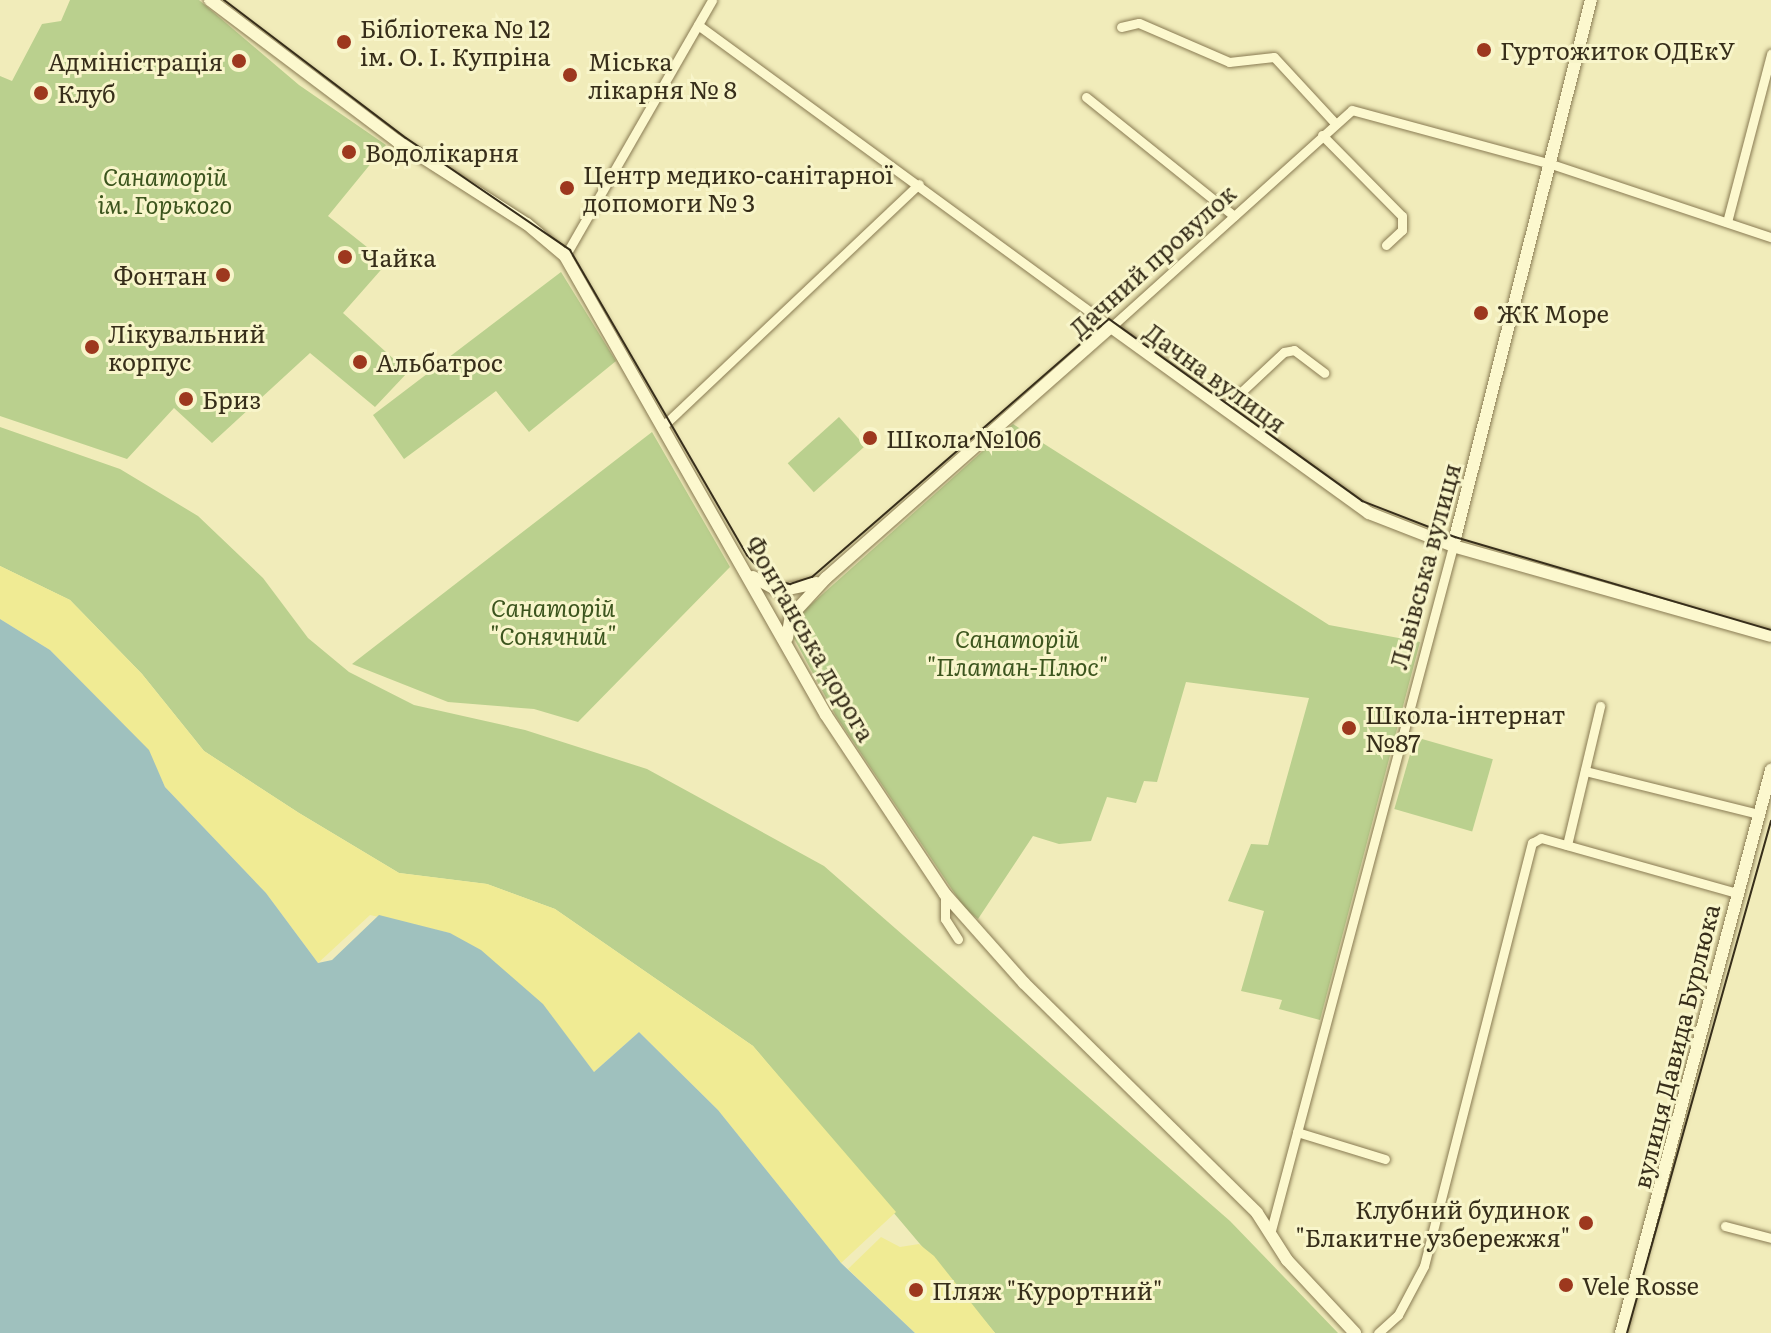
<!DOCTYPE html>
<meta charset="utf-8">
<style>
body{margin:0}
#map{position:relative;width:1771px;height:1333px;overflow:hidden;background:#f1ecba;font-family:Literata,serif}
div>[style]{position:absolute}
.green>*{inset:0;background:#bad08e;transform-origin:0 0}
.sand>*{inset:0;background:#f0eb94}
.water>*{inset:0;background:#9fc1be}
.roads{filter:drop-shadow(0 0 2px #897b53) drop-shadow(0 0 2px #897b53)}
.street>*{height:9px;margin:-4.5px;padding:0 4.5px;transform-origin:4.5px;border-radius:4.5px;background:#fcf8ce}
.secondary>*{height:12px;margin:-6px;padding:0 6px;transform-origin:6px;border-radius:6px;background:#fcf8ce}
.tram>*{height:2px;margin:-1px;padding:0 1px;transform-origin:1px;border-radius:1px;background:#372e1a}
.dots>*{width:22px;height:22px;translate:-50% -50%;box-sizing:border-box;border:4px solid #f8f5ca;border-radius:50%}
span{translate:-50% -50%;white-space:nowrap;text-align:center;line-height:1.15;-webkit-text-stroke:6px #f8f5ca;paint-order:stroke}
.poi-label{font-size:24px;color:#372e1a}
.left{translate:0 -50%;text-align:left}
.right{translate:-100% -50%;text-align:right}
.park-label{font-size:24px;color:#3c551e;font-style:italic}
.street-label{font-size:24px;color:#372e1a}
</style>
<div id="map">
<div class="green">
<div style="clip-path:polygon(70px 0,199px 0,299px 85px,386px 145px,328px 216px,387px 263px,343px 313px,408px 372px,375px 407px,310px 353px,212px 443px,174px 408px,127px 459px,0 416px,0 76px,12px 81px,42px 24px,61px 21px)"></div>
<div style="clip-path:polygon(561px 272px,616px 361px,529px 432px,496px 391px,404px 459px,373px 415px)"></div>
<div style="left:839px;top:417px;width:39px;height:69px;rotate:48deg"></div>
<div style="clip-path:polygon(1013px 424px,1329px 625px,1420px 642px,1320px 1020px,1279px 1009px,1282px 1000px,1241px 991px,1264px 911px,1228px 901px,1251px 844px,1268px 845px,1309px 698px,1186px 682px,1157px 782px,1144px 781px,1136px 803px,1107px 797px,1091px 841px,1059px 844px,1033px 836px,978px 919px,965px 909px,836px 716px,790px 631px,797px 617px)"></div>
<div style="clip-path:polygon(0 427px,120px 469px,198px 516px,263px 578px,308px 638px,349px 672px,414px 705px,525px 730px,647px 769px,824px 866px,1230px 1221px,1338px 1333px,995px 1333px,753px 1046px,555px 909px,487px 884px,399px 873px,299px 813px,204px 751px,142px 674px,70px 600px,0 566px)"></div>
<div style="clip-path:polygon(652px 432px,730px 567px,578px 722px,534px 709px,448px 702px,352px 664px)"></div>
<div style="left:1415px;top:737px;width:81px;height:75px;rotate:16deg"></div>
</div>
<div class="sand">
<div style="clip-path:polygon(0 566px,70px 600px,142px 674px,204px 751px,299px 813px,399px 873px,487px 884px,555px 909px,753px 1046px,896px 1212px,841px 1263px,718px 1110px,639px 1032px,594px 1072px,542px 1004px,450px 933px,370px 915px,318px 963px,266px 893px,165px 787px,148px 750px,50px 650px,0 619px)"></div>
<div style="clip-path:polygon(881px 1237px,900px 1247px,919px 1244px,934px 1256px,995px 1333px,915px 1333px,848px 1269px)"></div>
</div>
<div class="water">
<div style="clip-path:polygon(0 619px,50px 650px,149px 750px,165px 787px,266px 893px,318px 963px,332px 960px,379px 915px,450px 933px,481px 950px,543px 1004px,594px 1072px,639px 1032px,718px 1110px,841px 1263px,915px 1333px,0 1333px)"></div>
</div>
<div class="roads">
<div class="street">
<div style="left:698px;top:25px;width:512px;rotate:36.18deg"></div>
<div style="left:1111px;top:327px;width:324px;rotate:-42deg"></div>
<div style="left:1352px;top:110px;width:206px;rotate:15.2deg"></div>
<div style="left:1551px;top:164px;width:232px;rotate:18.4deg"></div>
<div style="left:1121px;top:27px;width:18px;rotate:-13deg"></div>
<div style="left:1139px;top:23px;width:98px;rotate:23.4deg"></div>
<div style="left:1229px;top:62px;width:45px;rotate:-6.3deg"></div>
<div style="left:1274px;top:57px;width:90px;rotate:47.3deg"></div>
<div style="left:1086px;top:97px;width:190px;rotate:38.8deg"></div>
<div style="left:1322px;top:135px;width:114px;rotate:45.4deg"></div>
<div style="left:1402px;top:216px;width:14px;rotate:90deg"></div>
<div style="left:1402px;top:230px;width:22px;rotate:137deg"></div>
<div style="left:1727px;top:222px;width:174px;rotate:-75.3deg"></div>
<div style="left:565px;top:256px;width:295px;rotate:-60.1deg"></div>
<div style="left:1223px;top:409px;width:83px;rotate:-43.1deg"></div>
<div style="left:1284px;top:352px;width:10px;rotate:-11deg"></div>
<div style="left:1294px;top:350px;width:38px;rotate:37deg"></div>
<div style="left:663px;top:426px;width:352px;rotate:-43.4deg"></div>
<div style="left:1585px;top:771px;width:179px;rotate:13.9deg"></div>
<div style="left:1567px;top:845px;width:143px;rotate:-76.6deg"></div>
<div style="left:945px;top:894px;width:25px;rotate:90deg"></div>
<div style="left:945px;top:919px;width:24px;rotate:57deg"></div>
<div style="left:1297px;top:1132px;width:92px;rotate:17.1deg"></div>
<div style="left:1725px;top:1226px;width:48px;rotate:14.6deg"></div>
<div style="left:1270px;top:1234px;width:712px;rotate:-75.1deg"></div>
<div style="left:1378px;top:1333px;width:27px;rotate:-42deg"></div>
<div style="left:1398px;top:1315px;width:55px;rotate:-62deg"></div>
<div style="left:1424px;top:1266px;width:437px;rotate:-75.7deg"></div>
<div style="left:1532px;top:843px;width:10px;rotate:-29deg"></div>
<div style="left:1541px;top:838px;width:204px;rotate:15.7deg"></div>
</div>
<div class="secondary">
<div style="left:210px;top:0;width:234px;rotate:37deg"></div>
<div style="left:397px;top:141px;width:154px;rotate:32.6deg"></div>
<div style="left:527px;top:224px;width:50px;rotate:40.1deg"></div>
<div style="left:565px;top:256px;width:528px;rotate:60.38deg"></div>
<div style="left:826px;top:715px;width:215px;rotate:56.4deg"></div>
<div style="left:945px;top:894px;width:119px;rotate:48.4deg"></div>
<div style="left:1024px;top:983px;width:327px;rotate:44.6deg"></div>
<div style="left:1257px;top:1213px;width:56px;rotate:57.4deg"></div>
<div style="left:1287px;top:1260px;width:100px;rotate:47deg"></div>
<div style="left:1453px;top:546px;width:563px;rotate:-75.82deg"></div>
<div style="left:753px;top:577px;width:30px;rotate:28deg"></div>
<div style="left:779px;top:591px;width:38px;rotate:-12deg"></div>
<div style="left:787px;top:638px;width:22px;rotate:-80deg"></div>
<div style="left:791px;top:616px;width:52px;rotate:-47.4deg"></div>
<div style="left:826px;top:578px;width:380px;rotate:-41.4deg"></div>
<div style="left:1111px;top:327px;width:318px;rotate:35.8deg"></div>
<div style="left:1369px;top:513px;width:90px;rotate:21.4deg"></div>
<div style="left:1453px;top:546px;width:330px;rotate:15.8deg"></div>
<div style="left:1621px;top:1333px;width:583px;rotate:-75.08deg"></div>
</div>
</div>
<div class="tram">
<div style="left:224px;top:0;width:228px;rotate:37.2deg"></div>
<div style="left:406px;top:138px;width:199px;rotate:34.3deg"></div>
<div style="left:570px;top:250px;width:353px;rotate:59.9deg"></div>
<div style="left:747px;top:555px;width:32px;rotate:49deg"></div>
<div style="left:768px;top:579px;width:23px;rotate:13deg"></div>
<div style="left:790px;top:584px;width:23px;rotate:-18deg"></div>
<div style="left:812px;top:577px;width:393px;rotate:-41deg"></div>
<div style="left:1109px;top:319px;width:312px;rotate:35.7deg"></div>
<div style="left:1362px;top:501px;width:100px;rotate:21.2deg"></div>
<div style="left:1455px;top:537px;width:329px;rotate:16.4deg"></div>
<div style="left:1627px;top:1333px;width:532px;rotate:-74.29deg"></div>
</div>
<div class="dots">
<div style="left:344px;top:42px;background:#9d381e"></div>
<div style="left:1484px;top:50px;background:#9d381e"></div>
<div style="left:239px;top:61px;background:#9d381e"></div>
<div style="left:570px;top:75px;background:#9d381e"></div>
<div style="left:41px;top:93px;background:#9d381e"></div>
<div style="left:349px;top:152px;background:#9d381e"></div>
<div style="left:567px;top:188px;background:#9d381e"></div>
<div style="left:345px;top:257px;background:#9d381e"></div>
<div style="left:223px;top:275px;background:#9d381e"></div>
<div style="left:1481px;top:313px;background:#9d381e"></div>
<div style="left:92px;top:347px;background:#9d381e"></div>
<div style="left:360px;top:362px;background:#9d381e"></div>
<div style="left:186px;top:399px;background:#9d381e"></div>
<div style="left:870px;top:438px;background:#9d381e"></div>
<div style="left:1349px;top:728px;background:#9d381e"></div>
<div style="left:1586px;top:1223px;background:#9d381e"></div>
<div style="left:1566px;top:1285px;background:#9d381e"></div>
<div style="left:916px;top:1290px;background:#9d381e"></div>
</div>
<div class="poi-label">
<span class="left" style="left:360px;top:42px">Бібліотека № 12<br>ім. О. І. Купріна</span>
<span class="left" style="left:1500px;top:50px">Гуртожиток ОДЕкУ</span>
<span class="right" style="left:223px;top:61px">Адміністрація</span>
<span class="left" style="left:588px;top:75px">Міська<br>лікарня № 8</span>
<span class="left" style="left:57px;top:93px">Клуб</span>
<span class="left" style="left:365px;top:152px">Водолікарня</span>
<span class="left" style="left:583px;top:188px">Центр медико-санітарної<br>допомоги № 3</span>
<span class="left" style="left:361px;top:257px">Чайка</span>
<span class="right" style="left:207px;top:275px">Фонтан</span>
<span class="left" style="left:1497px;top:313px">ЖК Море</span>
<span class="left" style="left:108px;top:347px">Лікувальний<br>корпус</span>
<span class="left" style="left:376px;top:362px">Альбатрос</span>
<span class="left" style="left:202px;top:399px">Бриз</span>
<span class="left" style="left:886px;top:438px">Школа №106</span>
<span class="left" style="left:1365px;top:728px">Школа-інтернат<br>№87</span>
<span class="right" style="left:1570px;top:1223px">Клубний будинок<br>"Блакитне узбережжя"</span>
<span class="left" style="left:1582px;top:1285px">Vele Rosse</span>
<span class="left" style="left:932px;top:1290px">Пляж "Курортний"</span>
</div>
<div class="park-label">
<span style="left:165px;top:190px">Cанаторій<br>ім. Горького</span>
<span style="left:553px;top:621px">Санаторій<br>"Сонячний"</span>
<span style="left:1017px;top:652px">Санаторій<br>"Платан-Плюс"</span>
</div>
<div class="street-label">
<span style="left:1152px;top:260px;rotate:-42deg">Дачний провулок</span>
<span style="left:1216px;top:377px;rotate:36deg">Дачна вулиця</span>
<span style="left:1424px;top:566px;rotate:-75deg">Львівська вулиця</span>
<span style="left:811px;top:638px;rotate:60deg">Фонтанська дорога</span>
<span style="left:1675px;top:1046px;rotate:-76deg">вулиця Давида Бурлюка</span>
</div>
</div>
